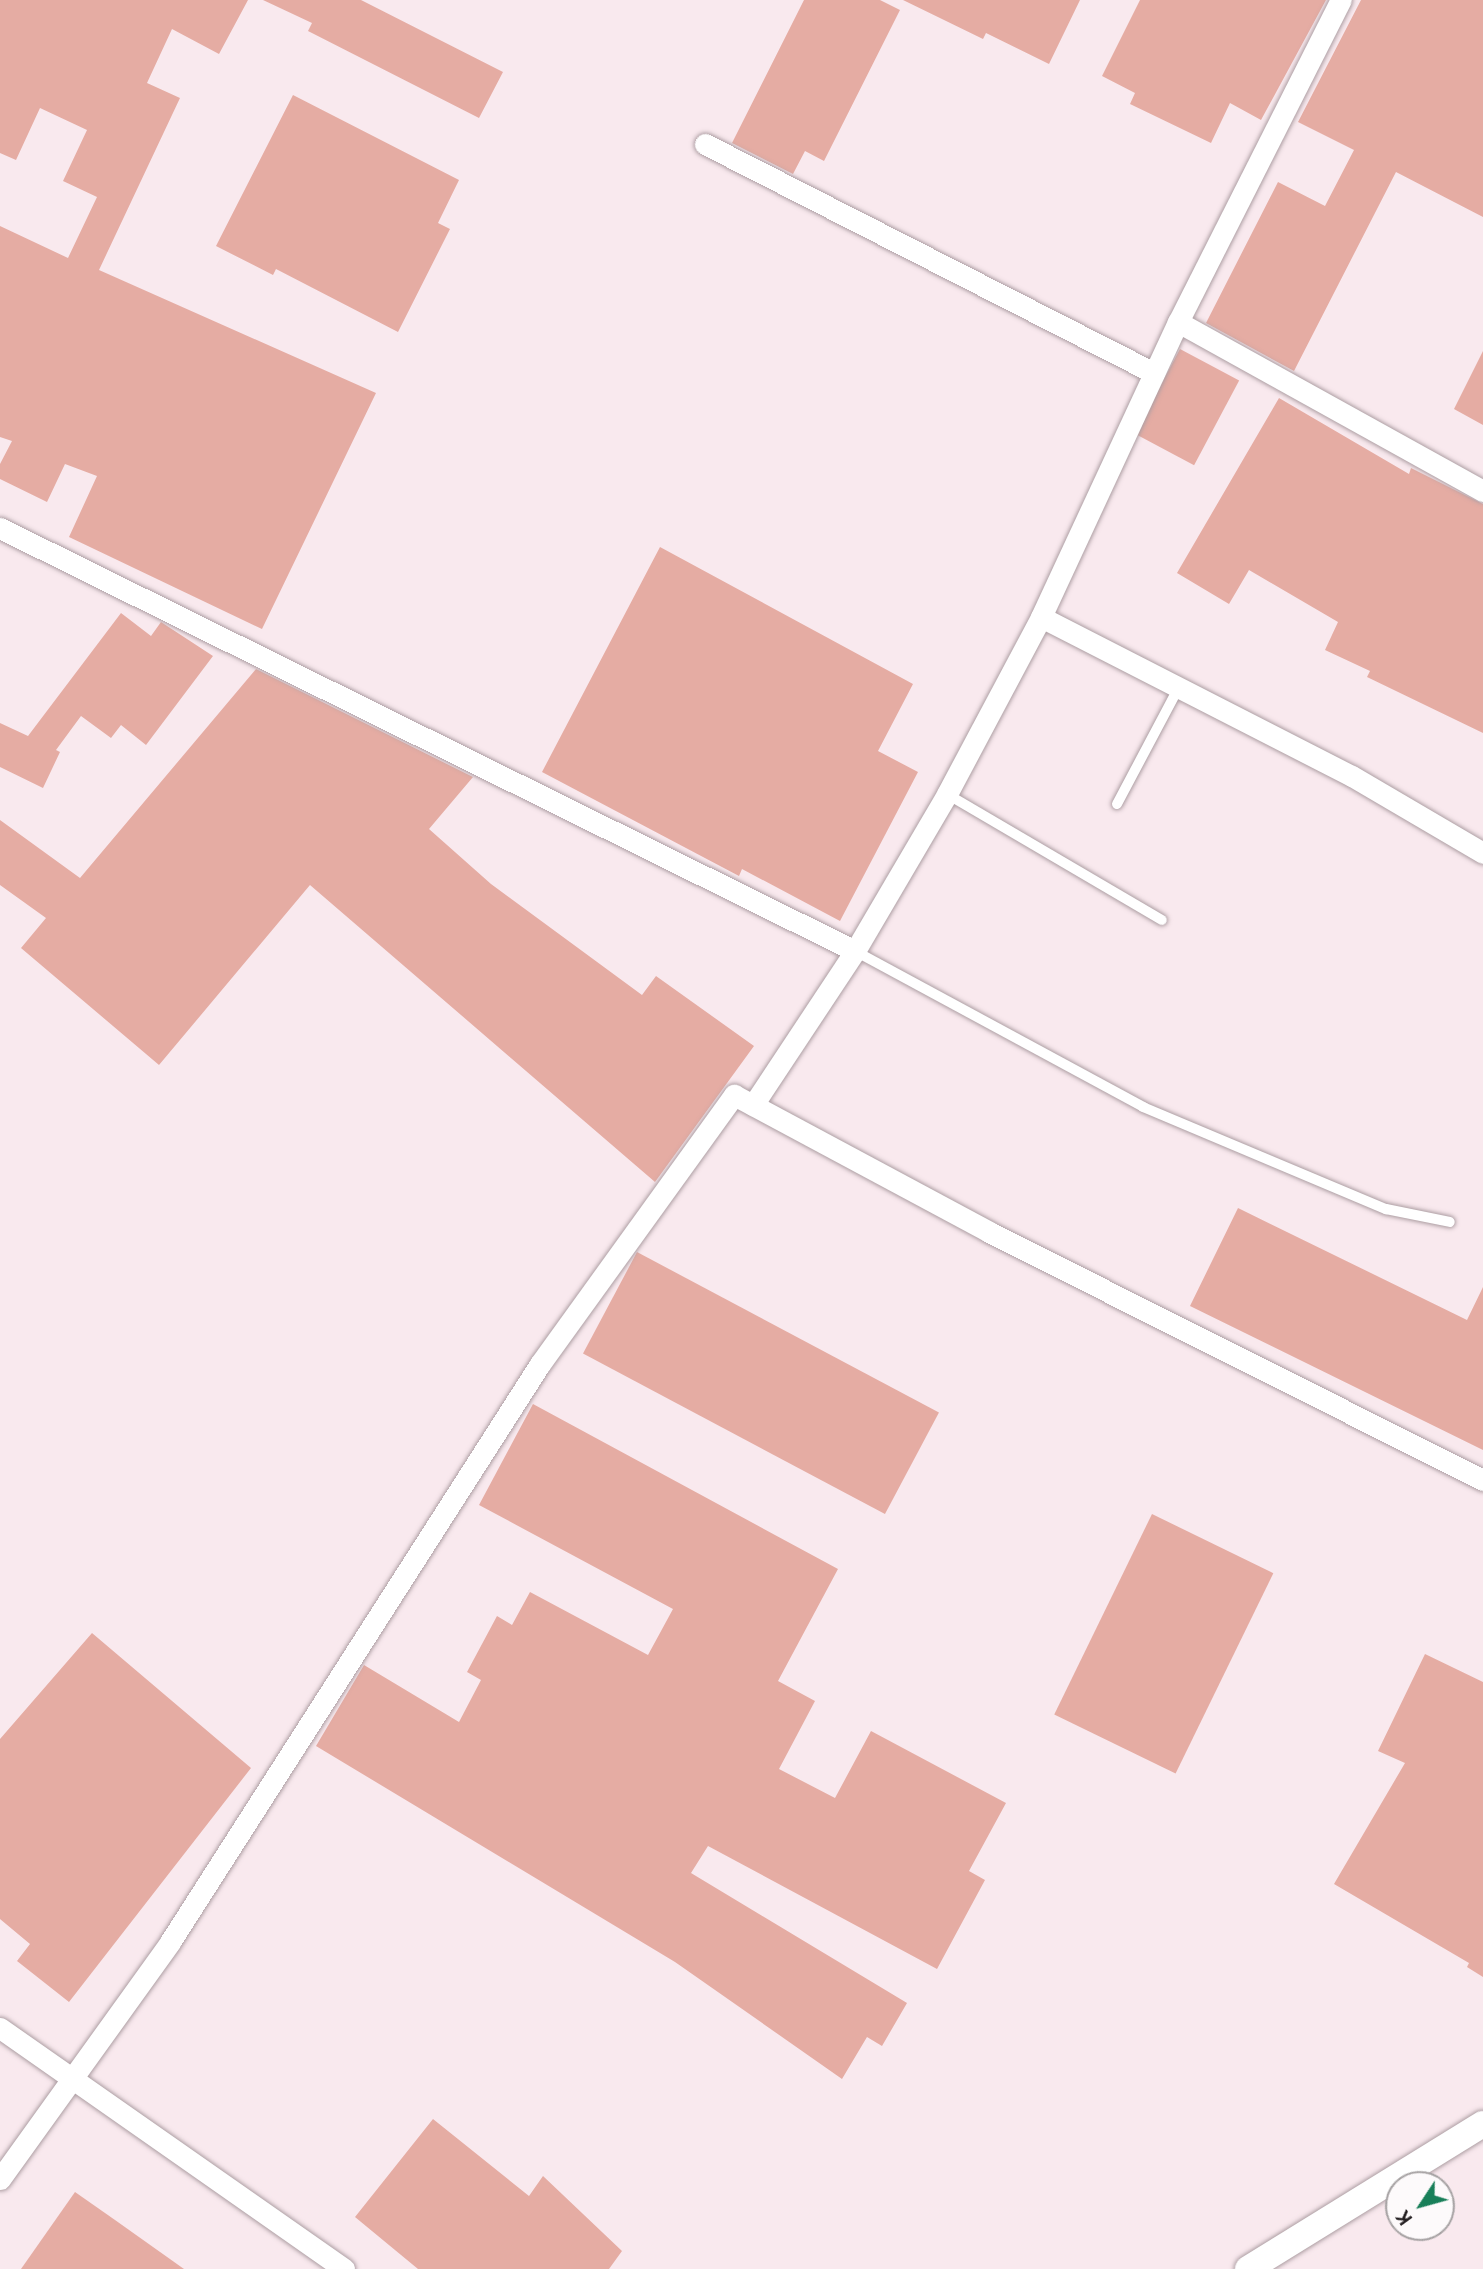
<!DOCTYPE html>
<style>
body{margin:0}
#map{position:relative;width:1483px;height:2269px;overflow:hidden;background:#f9e9ee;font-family:"DM Sans",sans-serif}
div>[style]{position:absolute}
.building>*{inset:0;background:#e5aca3;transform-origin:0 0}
.roads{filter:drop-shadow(0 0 2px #ad9ea3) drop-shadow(0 0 2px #ad9ea3)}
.service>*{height:10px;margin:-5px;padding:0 5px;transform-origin:5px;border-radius:5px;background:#fff}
.minor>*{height:21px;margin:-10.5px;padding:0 10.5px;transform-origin:10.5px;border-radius:10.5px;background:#fff}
.tertiary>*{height:26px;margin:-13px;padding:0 13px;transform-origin:13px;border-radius:13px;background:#fff}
span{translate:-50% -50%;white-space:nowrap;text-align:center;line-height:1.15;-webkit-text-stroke:5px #fdfafb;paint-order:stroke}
.north{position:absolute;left:1385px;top:2171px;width:70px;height:70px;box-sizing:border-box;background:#fdfafb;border:2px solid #a6a2a3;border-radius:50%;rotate:234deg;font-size:19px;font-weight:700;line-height:28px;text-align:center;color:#231e20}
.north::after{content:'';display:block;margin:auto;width:24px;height:32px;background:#197f59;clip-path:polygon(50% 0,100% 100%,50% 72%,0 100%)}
</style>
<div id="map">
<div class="building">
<div style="clip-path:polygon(0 0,248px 0,219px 54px,172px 29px,147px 83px,180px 98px,99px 270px,376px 393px,262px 629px,69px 537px,97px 476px,65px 464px,47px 502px,0 479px,0 464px,12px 441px,0 437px,0 226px,68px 258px,97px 197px,63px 181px,87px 130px,40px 108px,16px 160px,0 153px)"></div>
<div style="clip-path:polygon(263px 0,361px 0,503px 72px,479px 118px,308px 31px,312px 23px)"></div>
<div style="clip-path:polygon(804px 0,880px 0,900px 10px,824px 161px,805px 151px,793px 174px,732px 143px)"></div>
<div style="clip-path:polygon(903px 0,1080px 0,1049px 64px,986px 33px,983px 39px)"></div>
<div style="clip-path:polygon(1140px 0,1326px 0,1261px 120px,1230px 103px,1211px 143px,1130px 104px,1135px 93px,1102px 76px)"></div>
<div style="clip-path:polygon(1361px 0,1483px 0,1483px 217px,1396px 172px,1294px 371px,1206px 323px,1278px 182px,1325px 206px,1354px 150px,1298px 122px)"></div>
<div style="clip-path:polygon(293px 95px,459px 180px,438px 223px,450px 229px,398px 332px,276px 269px,273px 275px,216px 246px)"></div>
<div style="left:1180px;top:349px;width:67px;height:96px;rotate:28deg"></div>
<div style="clip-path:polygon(1483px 351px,1483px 425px,1454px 409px)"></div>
<div style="clip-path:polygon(1279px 398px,1409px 474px,1411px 468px,1483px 504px,1483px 733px,1367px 677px,1370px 671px,1325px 650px,1338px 622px,1249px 570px,1229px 604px,1177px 573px)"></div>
<div style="clip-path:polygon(660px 547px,913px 684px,878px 751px,918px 772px,840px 921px,742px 869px,739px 876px,542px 772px)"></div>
<div style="clip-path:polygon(121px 613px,151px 636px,161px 622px,213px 656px,146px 745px,121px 725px,111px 738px,81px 716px,56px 750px,60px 752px,43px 788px,0 767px,0 723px,28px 736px)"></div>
<div style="clip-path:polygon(256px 669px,473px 777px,429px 829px,491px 884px,642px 995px,656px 976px,754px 1046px,655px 1182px,310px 885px,159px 1065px,21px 948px,46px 918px,0 885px,0 820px,80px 878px)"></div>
<div style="clip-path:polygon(1238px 1208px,1467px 1320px,1483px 1287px,1483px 1450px,1190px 1306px)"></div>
<div style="left:637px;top:1252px;width:342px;height:115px;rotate:28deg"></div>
<div style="clip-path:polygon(533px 1404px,838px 1569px,778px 1681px,815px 1701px,779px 1769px,835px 1798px,871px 1731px,1006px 1803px,969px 1871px,985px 1880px,937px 1969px,708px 1846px,691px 1873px,907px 2003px,882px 2046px,867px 2037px,842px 2079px,675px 1962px,316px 1746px,364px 1665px,459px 1722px,481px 1680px,467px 1672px,497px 1616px,512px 1625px,530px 1592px,648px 1655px,673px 1609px,479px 1505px)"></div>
<div style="left:1152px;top:1514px;width:135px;height:223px;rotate:26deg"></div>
<div style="clip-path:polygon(92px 1633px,251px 1768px,69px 2002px,17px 1961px,30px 1944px,0 1919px,0 1739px)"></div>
<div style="clip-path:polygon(1425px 1654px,1483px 1682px,1483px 1977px,1467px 1967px,1469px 1963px,1334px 1884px,1405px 1763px,1378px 1751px)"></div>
<div style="clip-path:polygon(433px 2119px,529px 2196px,543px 2176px,622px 2251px,609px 2269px,418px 2269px,355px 2217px)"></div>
<div style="clip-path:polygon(75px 2192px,115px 2220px,184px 2269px,21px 2269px)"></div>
</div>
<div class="roads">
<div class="service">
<div style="left:947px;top:794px;width:249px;rotate:30.4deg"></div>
<div style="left:1117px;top:804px;width:132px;rotate:-62.1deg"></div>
<div style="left:855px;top:951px;width:328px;rotate:28.4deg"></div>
<div style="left:1143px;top:1107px;width:264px;rotate:22.8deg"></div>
<div style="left:1386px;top:1209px;width:65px;rotate:11.5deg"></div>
</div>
<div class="minor">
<div style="left:705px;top:144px;width:504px;rotate:27.02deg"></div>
<div style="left:1178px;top:322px;width:349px;rotate:29deg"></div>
<div style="left:0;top:528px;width:954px;rotate:26.32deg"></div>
<div style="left:1041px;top:617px;width:349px;rotate:27.1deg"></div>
<div style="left:1352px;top:776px;width:152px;rotate:30.4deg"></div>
<div style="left:753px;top:1105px;width:185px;rotate:-56.5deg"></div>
<div style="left:855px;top:951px;width:182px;rotate:-59.6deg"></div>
<div style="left:947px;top:794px;width:200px;rotate:-62deg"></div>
<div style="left:1041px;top:617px;width:325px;rotate:-65.1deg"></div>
<div style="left:1178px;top:322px;width:361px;rotate:-63.2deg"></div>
<div style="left:0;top:2028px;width:420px;rotate:35deg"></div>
<div style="left:0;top:2179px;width:292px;rotate:-54.3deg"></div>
<div style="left:170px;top:1942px;width:686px;rotate:-57.38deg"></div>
<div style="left:540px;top:1364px;width:332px;rotate:-54.2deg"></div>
<div style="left:734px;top:1095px;width:289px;rotate:28.2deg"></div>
<div style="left:989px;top:1232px;width:553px;rotate:26.66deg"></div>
</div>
<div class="tertiary">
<div style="left:1248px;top:2269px;width:276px;rotate:-31.7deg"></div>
</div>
</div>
<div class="north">K</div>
</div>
